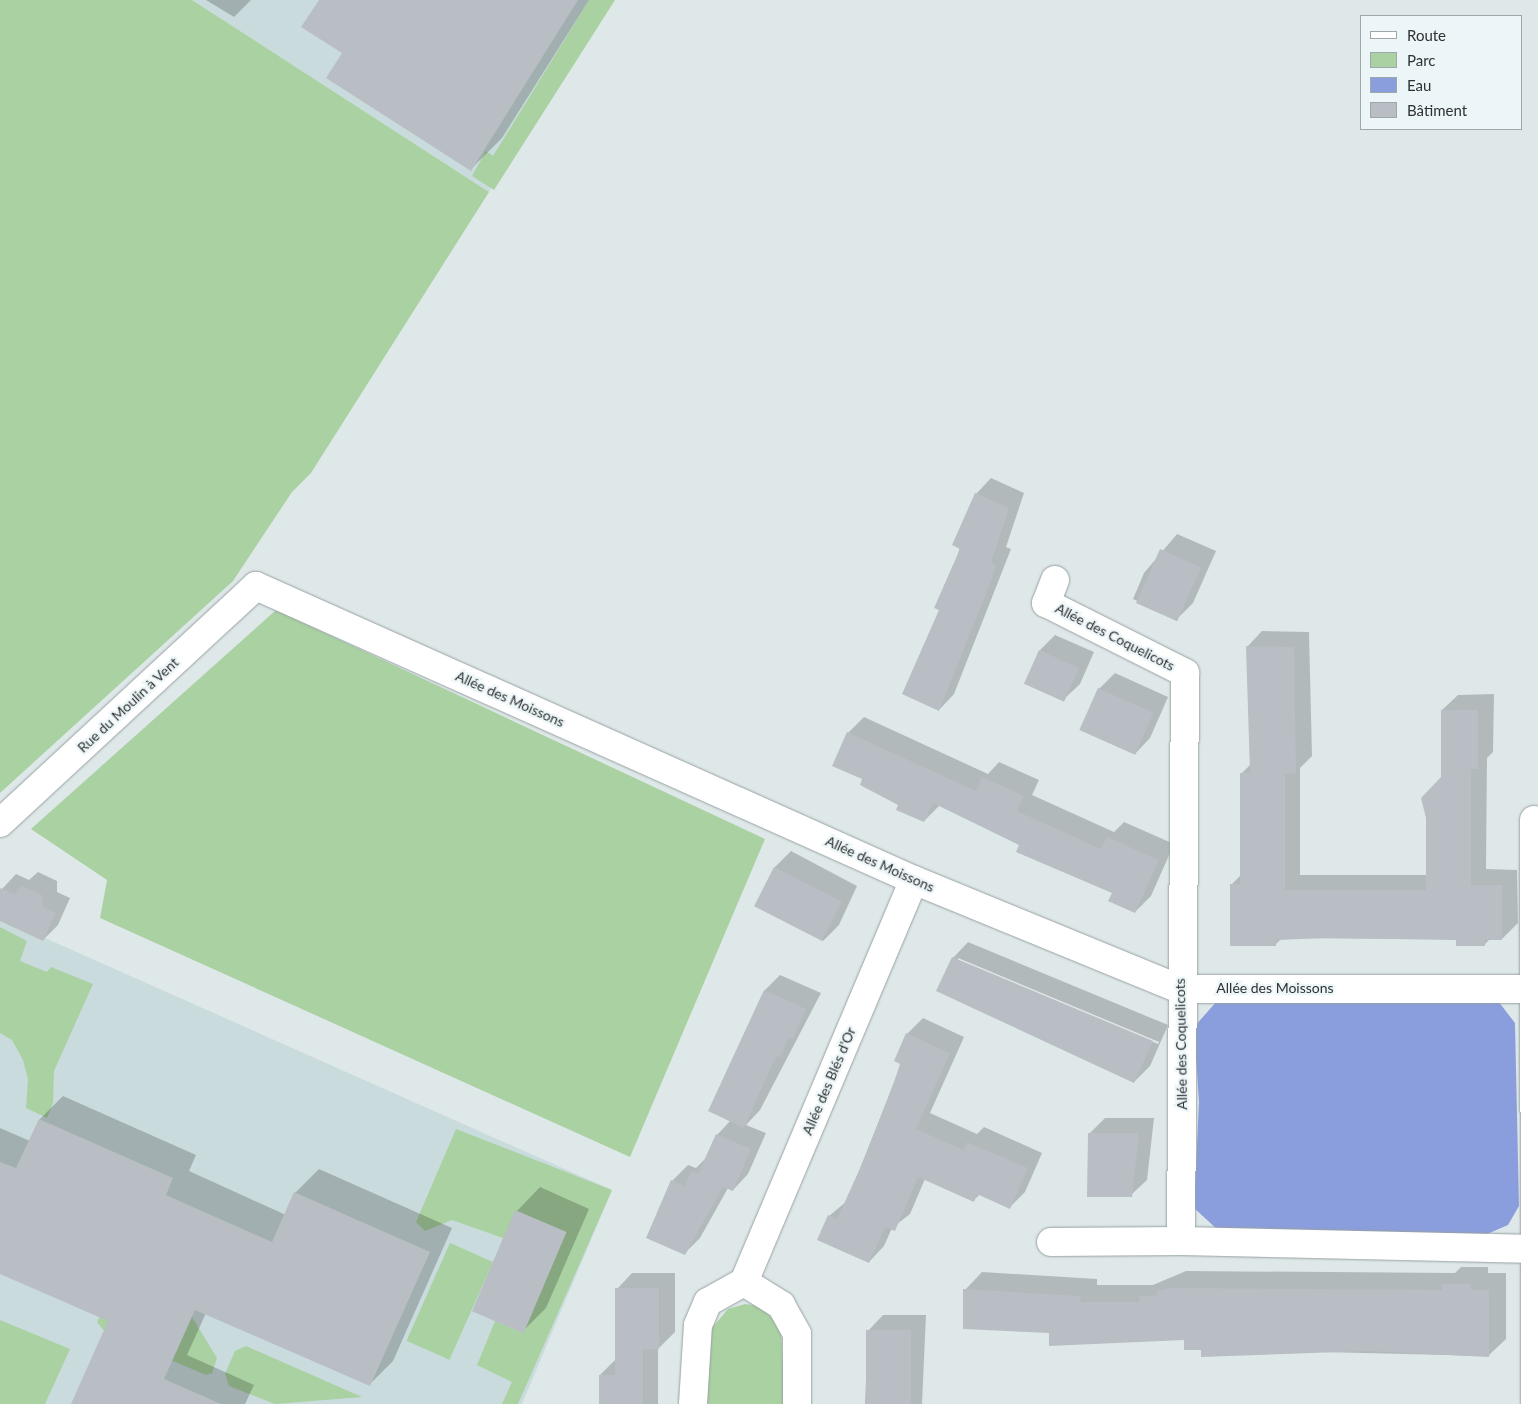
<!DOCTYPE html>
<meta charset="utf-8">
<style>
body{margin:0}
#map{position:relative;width:1538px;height:1404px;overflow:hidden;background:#dfe8e9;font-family:Lato,sans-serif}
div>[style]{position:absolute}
.built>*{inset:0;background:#cadbdd}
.green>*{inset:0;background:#a9d1a2;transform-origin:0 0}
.water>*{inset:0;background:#8a9edd}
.shadow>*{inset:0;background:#0003}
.building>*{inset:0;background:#b8bec3;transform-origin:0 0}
.roads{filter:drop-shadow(0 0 1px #98a1a2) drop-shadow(0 0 1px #98a1a2)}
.minor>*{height:28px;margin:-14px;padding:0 14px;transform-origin:14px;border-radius:14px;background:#fff}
span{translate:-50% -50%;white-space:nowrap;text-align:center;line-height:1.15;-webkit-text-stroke:4.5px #ecf5f7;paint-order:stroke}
.street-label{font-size:14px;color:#2e3232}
.legend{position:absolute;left:1360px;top:15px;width:162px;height:115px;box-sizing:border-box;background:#ecf5f7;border:1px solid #a0a7a8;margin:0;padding:6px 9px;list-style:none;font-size:15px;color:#2e3232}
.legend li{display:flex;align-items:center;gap:10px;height:25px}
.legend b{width:25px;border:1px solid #a0a7a8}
</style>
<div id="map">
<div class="built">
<div style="clip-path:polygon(192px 0,613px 0,489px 192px)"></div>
<div style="clip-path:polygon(0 918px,612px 1190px,522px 1404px,0 1404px)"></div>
</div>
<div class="green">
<div style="clip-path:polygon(0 0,192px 0,489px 192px,311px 473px,292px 492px,233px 581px,0 793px)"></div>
<div style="clip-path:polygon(589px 0,615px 0,494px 190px,472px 176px,486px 151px,493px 156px)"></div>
<div style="clip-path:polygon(276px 610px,765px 839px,630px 1157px,100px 918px,107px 880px,31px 829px)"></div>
<div style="clip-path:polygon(0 927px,27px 941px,20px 961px,47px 972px,51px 967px,93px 984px,54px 1071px,53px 1103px,47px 1118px,26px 1108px,28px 1079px,23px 1060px,12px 1040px,0 1033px)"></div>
<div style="clip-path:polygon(456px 1129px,612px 1190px,518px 1404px,502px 1404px,512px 1382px,477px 1365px,495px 1321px,523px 1333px,566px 1232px,503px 1238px,452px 1220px,425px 1231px,416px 1222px)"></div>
<div style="left:450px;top:1243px;width:47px;height:107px;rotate:24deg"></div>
<div style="clip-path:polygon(115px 1287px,192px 1317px,217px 1358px,212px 1373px,206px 1375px,105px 1332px,97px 1322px)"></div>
<div style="clip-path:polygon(745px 1304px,760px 1306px,781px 1328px,785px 1404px,706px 1404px,707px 1334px,728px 1309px)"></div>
<div style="clip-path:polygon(0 1320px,70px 1349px,45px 1404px,0 1404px)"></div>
<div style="clip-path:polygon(246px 1346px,362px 1397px,275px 1404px,229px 1386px,225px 1374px,235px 1351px)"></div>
</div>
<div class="water">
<div style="clip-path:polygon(1495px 997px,1515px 1023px,1519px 1206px,1508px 1225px,1487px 1234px,1219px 1231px,1194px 1208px,1199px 1102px,1194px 1027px,1217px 1001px)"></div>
</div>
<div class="shadow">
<div style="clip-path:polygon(206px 0,251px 0,234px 17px)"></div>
<div style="clip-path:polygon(320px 0,589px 0,502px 138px,471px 169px,344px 53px)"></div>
<div style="clip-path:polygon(991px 478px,1024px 493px,1006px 547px,1011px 549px,954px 694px,939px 710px,941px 610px,976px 494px)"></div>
<div style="clip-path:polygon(1177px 534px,1216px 551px,1193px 603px,1177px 619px,1133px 599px,1144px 573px)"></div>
<div style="clip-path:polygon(1262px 631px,1309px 632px,1312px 756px,1300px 768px,1300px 875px,1427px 875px,1442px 778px,1442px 710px,1458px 695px,1494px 694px,1493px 752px,1487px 758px,1486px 869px,1517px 870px,1518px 923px,1502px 939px,1491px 938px,1485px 944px,1457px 939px,1282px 938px,1276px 944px,1231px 885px,1241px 875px,1241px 774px,1251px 764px,1247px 647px)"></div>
<div style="clip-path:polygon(1055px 635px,1094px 652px,1080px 684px,1064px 699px,1040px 650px)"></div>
<div style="clip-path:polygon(1115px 673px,1168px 697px,1150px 738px,1135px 754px,1099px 689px)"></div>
<div style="clip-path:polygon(864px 717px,988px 774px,999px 762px,1039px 780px,1032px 795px,1114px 832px,1124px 822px,1174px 844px,1151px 896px,1135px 912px,1114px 892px,940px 805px,924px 821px,864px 779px,848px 733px)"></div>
<div style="clip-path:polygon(791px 851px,857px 886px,839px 925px,823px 941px,758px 907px,775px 867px)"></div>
<div style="clip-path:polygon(38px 872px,57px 881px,57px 892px,70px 898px,58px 925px,43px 940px,0 920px,2px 889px,16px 874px,29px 880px)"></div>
<div style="clip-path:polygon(evenodd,968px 942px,1168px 1025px,1150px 1066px,1134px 1082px,953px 958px,968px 942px,958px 958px,1159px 1042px,1158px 1044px,958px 961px,958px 958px)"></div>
<div style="clip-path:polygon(780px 975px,821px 993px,760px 1110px,746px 1125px,766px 1133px,748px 1174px,733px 1190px,728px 1188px,700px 1238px,684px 1254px,672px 1181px,688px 1165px,696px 1168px,707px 1157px,717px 1135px,731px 1120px,765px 990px)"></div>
<div style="clip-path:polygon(923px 1018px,964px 1037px,930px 1113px,977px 1134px,984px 1127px,1042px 1153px,1025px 1192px,1009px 1208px,980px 1194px,973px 1201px,925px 1179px,910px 1214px,892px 1228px,884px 1246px,869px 1262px,829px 1216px,847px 1201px,902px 1063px,907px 1034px)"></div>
<div style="clip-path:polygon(63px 1096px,196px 1155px,189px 1171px,286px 1215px,295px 1193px,319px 1169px,452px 1228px,393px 1361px,369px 1385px,206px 1313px,187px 1355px,254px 1385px,245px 1404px,73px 1404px,110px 1321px,0 1272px,0 1128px,30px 1141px,40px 1119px)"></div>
<div style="clip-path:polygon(1105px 1118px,1154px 1118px,1147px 1180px,1131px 1195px,1089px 1134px)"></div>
<div style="clip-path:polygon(540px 1187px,589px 1209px,546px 1308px,522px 1332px,517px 1211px)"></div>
<div style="clip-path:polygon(1461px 1267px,1488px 1267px,1488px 1273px,1506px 1273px,1506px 1339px,1488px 1356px,1202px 1349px,1185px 1338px,1050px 1344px,1050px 1332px,965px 1290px,982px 1272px,1097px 1279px,1097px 1285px,1153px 1285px,1186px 1271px,1455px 1273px)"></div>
<div style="clip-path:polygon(632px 1273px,675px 1273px,675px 1332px,658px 1349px,658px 1404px,600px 1404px,600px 1375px,616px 1359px,617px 1289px)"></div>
<div style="clip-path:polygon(883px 1315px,926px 1315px,922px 1404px,865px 1404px,868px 1331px)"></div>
</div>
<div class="building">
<div style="clip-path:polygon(319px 0,578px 0,471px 171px,326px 78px,342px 53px,301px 27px)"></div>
<div style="clip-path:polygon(975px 493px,1009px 508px,991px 562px,996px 565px,992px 579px,939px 711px,902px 694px,939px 610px,934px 608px,960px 549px,952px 545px)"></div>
<div style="left:1160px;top:549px;width:45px;height:59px;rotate:24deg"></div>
<div style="clip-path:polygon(1246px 646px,1294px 647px,1296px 773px,1285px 774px,1285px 890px,1426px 890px,1426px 818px,1421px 798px,1441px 777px,1441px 710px,1478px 710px,1478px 769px,1471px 769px,1471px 885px,1502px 885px,1502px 940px,1485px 940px,1485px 946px,1456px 946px,1456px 940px,1326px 938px,1276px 940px,1276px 946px,1230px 946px,1230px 884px,1240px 884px,1240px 773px,1250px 773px)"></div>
<div style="left:1039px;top:650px;width:44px;height:37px;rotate:24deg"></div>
<div style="left:1098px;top:688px;width:61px;height:46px;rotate:24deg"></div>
<div style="clip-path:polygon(847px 732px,976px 791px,982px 777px,1024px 796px,1017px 811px,1101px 849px,1107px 837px,1159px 860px,1135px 913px,1108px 901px,1112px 893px,1016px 852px,1019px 845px,933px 803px,924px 822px,896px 810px,898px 805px,860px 785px,862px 779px,832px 766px)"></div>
<div style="left:774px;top:867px;width:76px;height:44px;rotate:27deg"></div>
<div style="clip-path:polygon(22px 886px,42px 895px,43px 907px,56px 913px,43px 941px,0 921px,0 888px,14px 894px)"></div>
<div style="clip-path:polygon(952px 957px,1153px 1041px,1134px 1083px,936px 991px)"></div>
<div style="clip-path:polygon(764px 990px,806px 1009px,793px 1039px,789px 1037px,780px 1058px,776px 1056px,744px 1128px,708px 1111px)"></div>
<div style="clip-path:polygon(906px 1033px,950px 1053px,916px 1129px,964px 1150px,967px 1142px,1028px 1168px,1010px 1209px,977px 1194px,974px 1202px,918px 1177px,895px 1231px,885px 1227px,869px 1263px,817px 1240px,828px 1215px,837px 1219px,863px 1162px,894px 1082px,900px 1064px,894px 1061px)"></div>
<div style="clip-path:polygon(39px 1119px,173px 1178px,166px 1195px,272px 1242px,294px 1192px,430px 1252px,370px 1386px,195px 1310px,164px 1379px,221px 1404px,71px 1404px,108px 1321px,0 1274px,0 1162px,16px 1168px)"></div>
<div style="clip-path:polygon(1088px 1133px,1139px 1133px,1132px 1197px,1087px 1197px)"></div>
<div style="clip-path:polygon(716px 1134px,751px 1149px,733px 1191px,723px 1187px,685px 1255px,646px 1238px,671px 1180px,685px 1186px,691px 1171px,698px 1174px)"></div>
<div style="left:515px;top:1210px;width:56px;height:110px;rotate:23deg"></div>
<div style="clip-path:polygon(1442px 1284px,1471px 1284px,1471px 1290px,1489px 1290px,1489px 1357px,1367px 1351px,1201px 1357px,1201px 1350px,1184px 1350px,1184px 1340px,1049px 1346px,1049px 1333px,963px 1329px,963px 1289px,1081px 1296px,1080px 1302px,1139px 1302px,1139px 1296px,1157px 1296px,1157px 1291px,1168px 1288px,1442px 1290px)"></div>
<div style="clip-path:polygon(615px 1288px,659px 1288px,659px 1349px,643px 1349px,643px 1404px,599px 1404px,599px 1375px,615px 1375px)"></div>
<div style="left:866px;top:1330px;width:45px;height:74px"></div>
</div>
<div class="roads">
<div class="minor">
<div style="left:1055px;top:580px;width:25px;rotate:111deg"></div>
<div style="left:1046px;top:603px;width:156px;rotate:26.7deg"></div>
<div style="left:1185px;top:673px;width:568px;rotate:90.4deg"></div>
<div style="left:1181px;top:1241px;width:355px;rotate:1.3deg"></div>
<div style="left:1534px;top:820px;width:584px;rotate:89.9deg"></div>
<div style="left:0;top:823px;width:349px;rotate:-42.8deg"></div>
<div style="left:256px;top:586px;width:721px;rotate:24.08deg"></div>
<div style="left:914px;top:880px;width:287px;rotate:22.3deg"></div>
<div style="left:1180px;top:989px;width:358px"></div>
<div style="left:1051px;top:1242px;width:130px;rotate:-0.4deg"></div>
<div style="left:744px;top:1282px;width:44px;rotate:31.9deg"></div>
<div style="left:781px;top:1305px;width:33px;rotate:61deg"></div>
<div style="left:797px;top:1334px;width:70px;rotate:90deg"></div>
<div style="left:693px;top:1404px;width:79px;rotate:-86.4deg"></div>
<div style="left:698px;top:1325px;width:25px;rotate:-67deg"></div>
<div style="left:708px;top:1302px;width:41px;rotate:-29.1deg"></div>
<div style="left:744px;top:1282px;width:436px;rotate:-67.1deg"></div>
</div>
</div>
<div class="street-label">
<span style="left:1115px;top:637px;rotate:27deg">Allée des Coquelicots</span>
<span style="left:510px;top:699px;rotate:24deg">Allée des Moissons</span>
<span style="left:128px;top:705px;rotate:-43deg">Rue du Moulin à Vent</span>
<span style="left:880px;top:864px;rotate:24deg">Allée des Moissons</span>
<span style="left:1275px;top:988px">Allée des Moissons</span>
<span style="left:1181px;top:1044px;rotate:-91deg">Allée des Coquelicots</span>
<span style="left:829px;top:1081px;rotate:-67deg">Allée des Blés d'Or</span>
</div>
<ul class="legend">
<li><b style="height:6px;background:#fff"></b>Route</li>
<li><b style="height:14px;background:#a9d1a2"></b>Parc</li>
<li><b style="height:14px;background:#8a9edd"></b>Eau</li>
<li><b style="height:14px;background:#b8bec3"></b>Bâtiment</li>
</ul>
</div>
